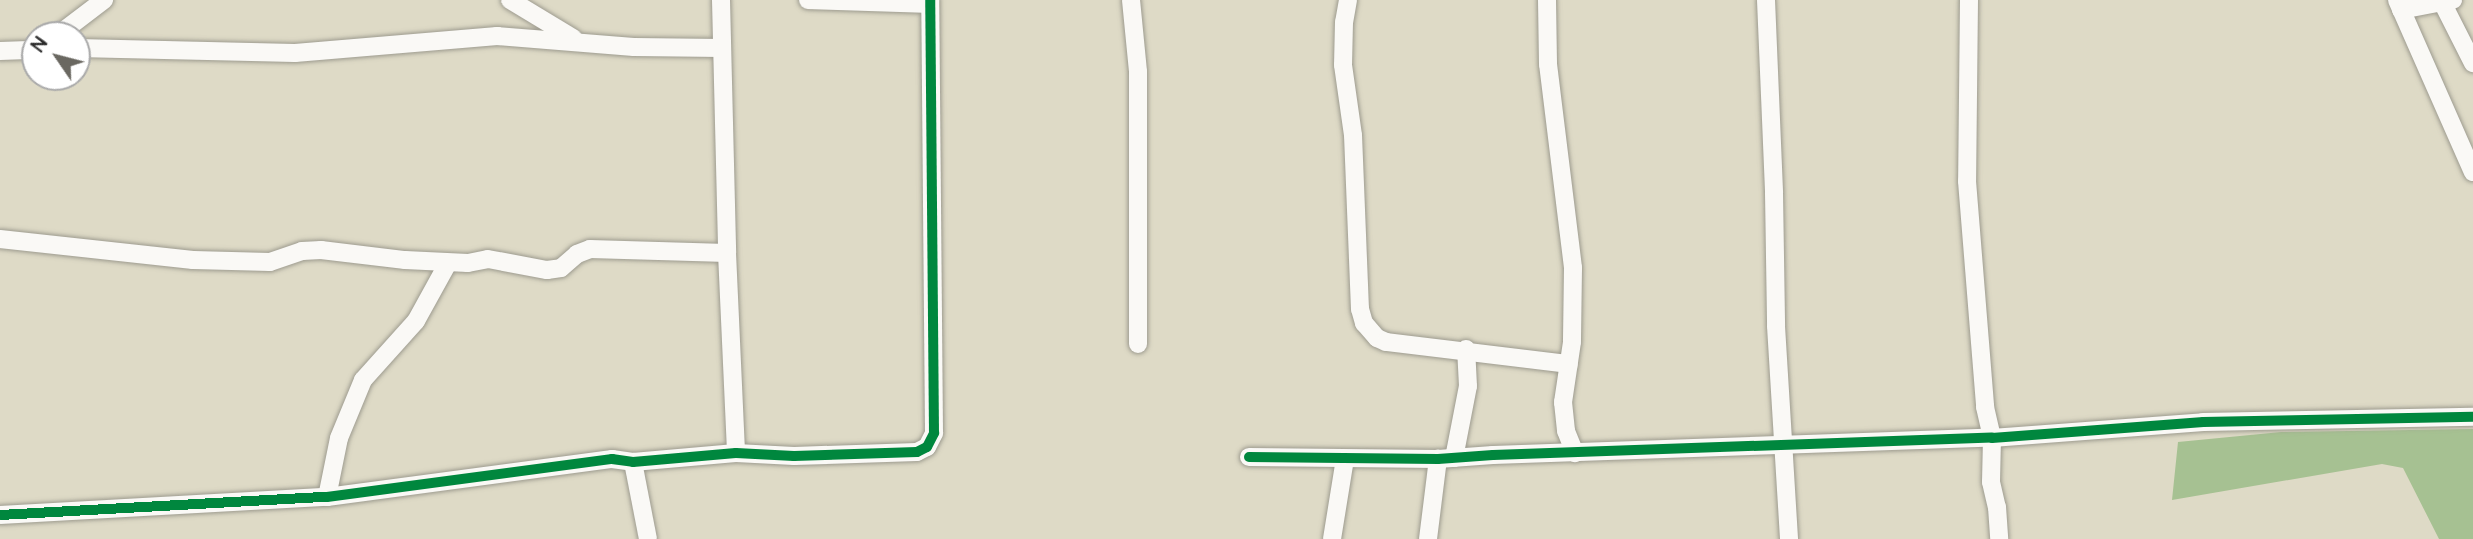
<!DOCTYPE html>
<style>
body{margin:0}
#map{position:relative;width:2473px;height:539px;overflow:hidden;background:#dedac6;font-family:"Architects Daughter",sans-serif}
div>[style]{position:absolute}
.forest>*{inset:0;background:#a6c192}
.roads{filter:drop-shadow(0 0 2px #9d9b8f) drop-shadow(0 0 2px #9d9b8f)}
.street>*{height:18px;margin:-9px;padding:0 9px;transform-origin:9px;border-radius:9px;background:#faf9f6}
.cycleway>*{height:10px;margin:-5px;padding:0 5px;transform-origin:5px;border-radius:5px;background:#00873e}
span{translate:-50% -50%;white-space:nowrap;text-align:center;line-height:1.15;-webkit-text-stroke:5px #fff;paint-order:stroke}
.north{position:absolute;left:21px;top:21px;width:70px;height:70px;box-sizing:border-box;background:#fff;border:2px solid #aaa;border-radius:50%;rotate:305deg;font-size:19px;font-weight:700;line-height:28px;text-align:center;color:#2b2b2b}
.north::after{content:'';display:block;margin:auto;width:24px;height:32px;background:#6a6861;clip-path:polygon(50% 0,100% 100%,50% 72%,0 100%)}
</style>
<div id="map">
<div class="forest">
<div style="clip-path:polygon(2473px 429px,2473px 539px,2439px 539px,2403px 468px,2382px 464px,2172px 500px,2178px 442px,2281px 432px)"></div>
</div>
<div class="roads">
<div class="street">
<div style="left:510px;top:0;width:74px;rotate:31.1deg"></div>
<div style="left:721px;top:0;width:253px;rotate:88.6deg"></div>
<div style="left:727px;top:253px;width:200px;rotate:87.4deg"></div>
<div style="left:808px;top:0;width:122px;rotate:1.9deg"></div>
<div style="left:1131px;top:0;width:72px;rotate:84.4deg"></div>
<div style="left:1138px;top:72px;width:272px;rotate:90deg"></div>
<div style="left:1348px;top:0;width:22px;rotate:100deg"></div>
<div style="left:1344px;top:22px;width:43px;rotate:91.3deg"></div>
<div style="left:1343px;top:65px;width:71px;rotate:81.9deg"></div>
<div style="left:1353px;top:135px;width:174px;rotate:87.7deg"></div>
<div style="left:1360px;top:309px;width:15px;rotate:74deg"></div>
<div style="left:1364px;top:323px;width:20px;rotate:49deg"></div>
<div style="left:1377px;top:338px;width:10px;rotate:24deg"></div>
<div style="left:1386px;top:342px;width:184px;rotate:6.9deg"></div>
<div style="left:1547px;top:0;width:64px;rotate:89.1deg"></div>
<div style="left:1548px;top:64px;width:206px;rotate:83deg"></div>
<div style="left:1573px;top:268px;width:74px;rotate:90.8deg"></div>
<div style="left:1572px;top:342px;width:61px;rotate:98.5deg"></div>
<div style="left:1563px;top:402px;width:29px;rotate:84deg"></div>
<div style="left:1566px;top:431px;width:24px;rotate:68deg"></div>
<div style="left:1766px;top:0;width:193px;rotate:87.6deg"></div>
<div style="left:1774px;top:193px;width:133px;rotate:89.1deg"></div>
<div style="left:1776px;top:326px;width:213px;rotate:86.5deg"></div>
<div style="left:1969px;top:0;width:181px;rotate:90.6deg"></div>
<div style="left:1967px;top:181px;width:227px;rotate:85.4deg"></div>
<div style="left:1985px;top:407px;width:32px;rotate:77deg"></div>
<div style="left:1992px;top:438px;width:44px;rotate:91.3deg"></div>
<div style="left:1991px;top:482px;width:26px;rotate:77deg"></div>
<div style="left:1997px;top:507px;width:32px;rotate:86deg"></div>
<div style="left:2397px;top:0;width:188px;rotate:66.2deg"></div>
<div style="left:2441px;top:0;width:71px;rotate:63.1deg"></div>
<div style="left:2401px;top:10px;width:53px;rotate:-10.9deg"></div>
<div style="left:58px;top:35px;width:58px;rotate:-37.3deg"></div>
<div style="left:77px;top:48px;width:218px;rotate:1.3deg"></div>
<div style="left:295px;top:53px;width:203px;rotate:-4.8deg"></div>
<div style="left:497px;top:36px;width:137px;rotate:4.6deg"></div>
<div style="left:634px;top:47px;width:88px;rotate:0.7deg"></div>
<div style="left:0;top:51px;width:35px;rotate:-2deg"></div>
<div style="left:0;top:239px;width:194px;rotate:6.2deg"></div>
<div style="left:193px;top:260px;width:77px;rotate:1.5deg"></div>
<div style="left:270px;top:262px;width:34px;rotate:-19deg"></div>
<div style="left:302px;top:251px;width:19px;rotate:-3deg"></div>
<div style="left:321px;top:250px;width:85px;rotate:6.8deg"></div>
<div style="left:405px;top:260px;width:63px;rotate:2.7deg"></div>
<div style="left:468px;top:263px;width:20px;rotate:-11deg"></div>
<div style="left:488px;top:259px;width:60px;rotate:10.6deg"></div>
<div style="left:547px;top:270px;width:14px;rotate:-8deg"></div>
<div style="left:561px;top:268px;width:21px;rotate:-41deg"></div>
<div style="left:577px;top:254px;width:14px;rotate:-21deg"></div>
<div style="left:590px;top:249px;width:137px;rotate:1.7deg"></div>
<div style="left:1249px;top:457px;width:189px;rotate:0.6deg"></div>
<div style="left:1438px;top:459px;width:55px;rotate:-4.2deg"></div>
<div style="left:1493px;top:455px;width:499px;rotate:-2deg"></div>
<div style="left:1992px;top:438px;width:212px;rotate:-4.3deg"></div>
<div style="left:2203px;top:422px;width:270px;rotate:-1.1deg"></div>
<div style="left:1454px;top:458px;width:73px;rotate:-79deg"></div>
<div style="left:1468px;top:386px;width:37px;rotate:-93deg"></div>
<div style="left:633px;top:462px;width:78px;rotate:79deg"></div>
<div style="left:327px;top:497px;width:60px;rotate:-78.5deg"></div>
<div style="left:339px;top:438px;width:63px;rotate:-67.5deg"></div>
<div style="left:363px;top:380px;width:79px;rotate:-48.1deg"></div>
<div style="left:416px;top:321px;width:66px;rotate:-61.1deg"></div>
<div style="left:0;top:515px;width:327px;rotate:-3.2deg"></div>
<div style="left:327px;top:497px;width:288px;rotate:-7.6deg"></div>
<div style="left:612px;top:459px;width:21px;rotate:8deg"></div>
<div style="left:633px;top:462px;width:103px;rotate:-5deg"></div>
<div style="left:736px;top:453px;width:58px;rotate:3deg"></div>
<div style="left:794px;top:456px;width:123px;rotate:-1.9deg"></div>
<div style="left:917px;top:452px;width:11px;rotate:-27deg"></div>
<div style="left:927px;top:447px;width:16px;rotate:-63deg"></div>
<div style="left:934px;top:433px;width:433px;rotate:-90.5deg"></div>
<div style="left:1332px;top:539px;width:81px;rotate:-80.8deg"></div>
<div style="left:1428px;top:539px;width:81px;rotate:-82.9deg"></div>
</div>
</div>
<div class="cycleway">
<div style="left:1249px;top:457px;width:189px;rotate:0.6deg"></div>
<div style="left:1438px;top:459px;width:55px;rotate:-4.2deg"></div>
<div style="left:1493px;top:455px;width:499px;rotate:-2deg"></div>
<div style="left:1992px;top:438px;width:212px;rotate:-4.3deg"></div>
<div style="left:2203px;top:422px;width:270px;rotate:-1.1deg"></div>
<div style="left:0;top:515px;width:327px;rotate:-3.2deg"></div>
<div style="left:327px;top:497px;width:288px;rotate:-7.6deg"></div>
<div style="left:612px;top:459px;width:21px;rotate:8deg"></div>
<div style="left:633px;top:462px;width:103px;rotate:-5deg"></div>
<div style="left:736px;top:453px;width:58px;rotate:3deg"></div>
<div style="left:794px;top:456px;width:123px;rotate:-1.9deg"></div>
<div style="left:917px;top:452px;width:11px;rotate:-27deg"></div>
<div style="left:927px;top:447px;width:16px;rotate:-63deg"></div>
<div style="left:934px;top:433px;width:433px;rotate:-90.5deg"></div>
</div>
<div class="north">N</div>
</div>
